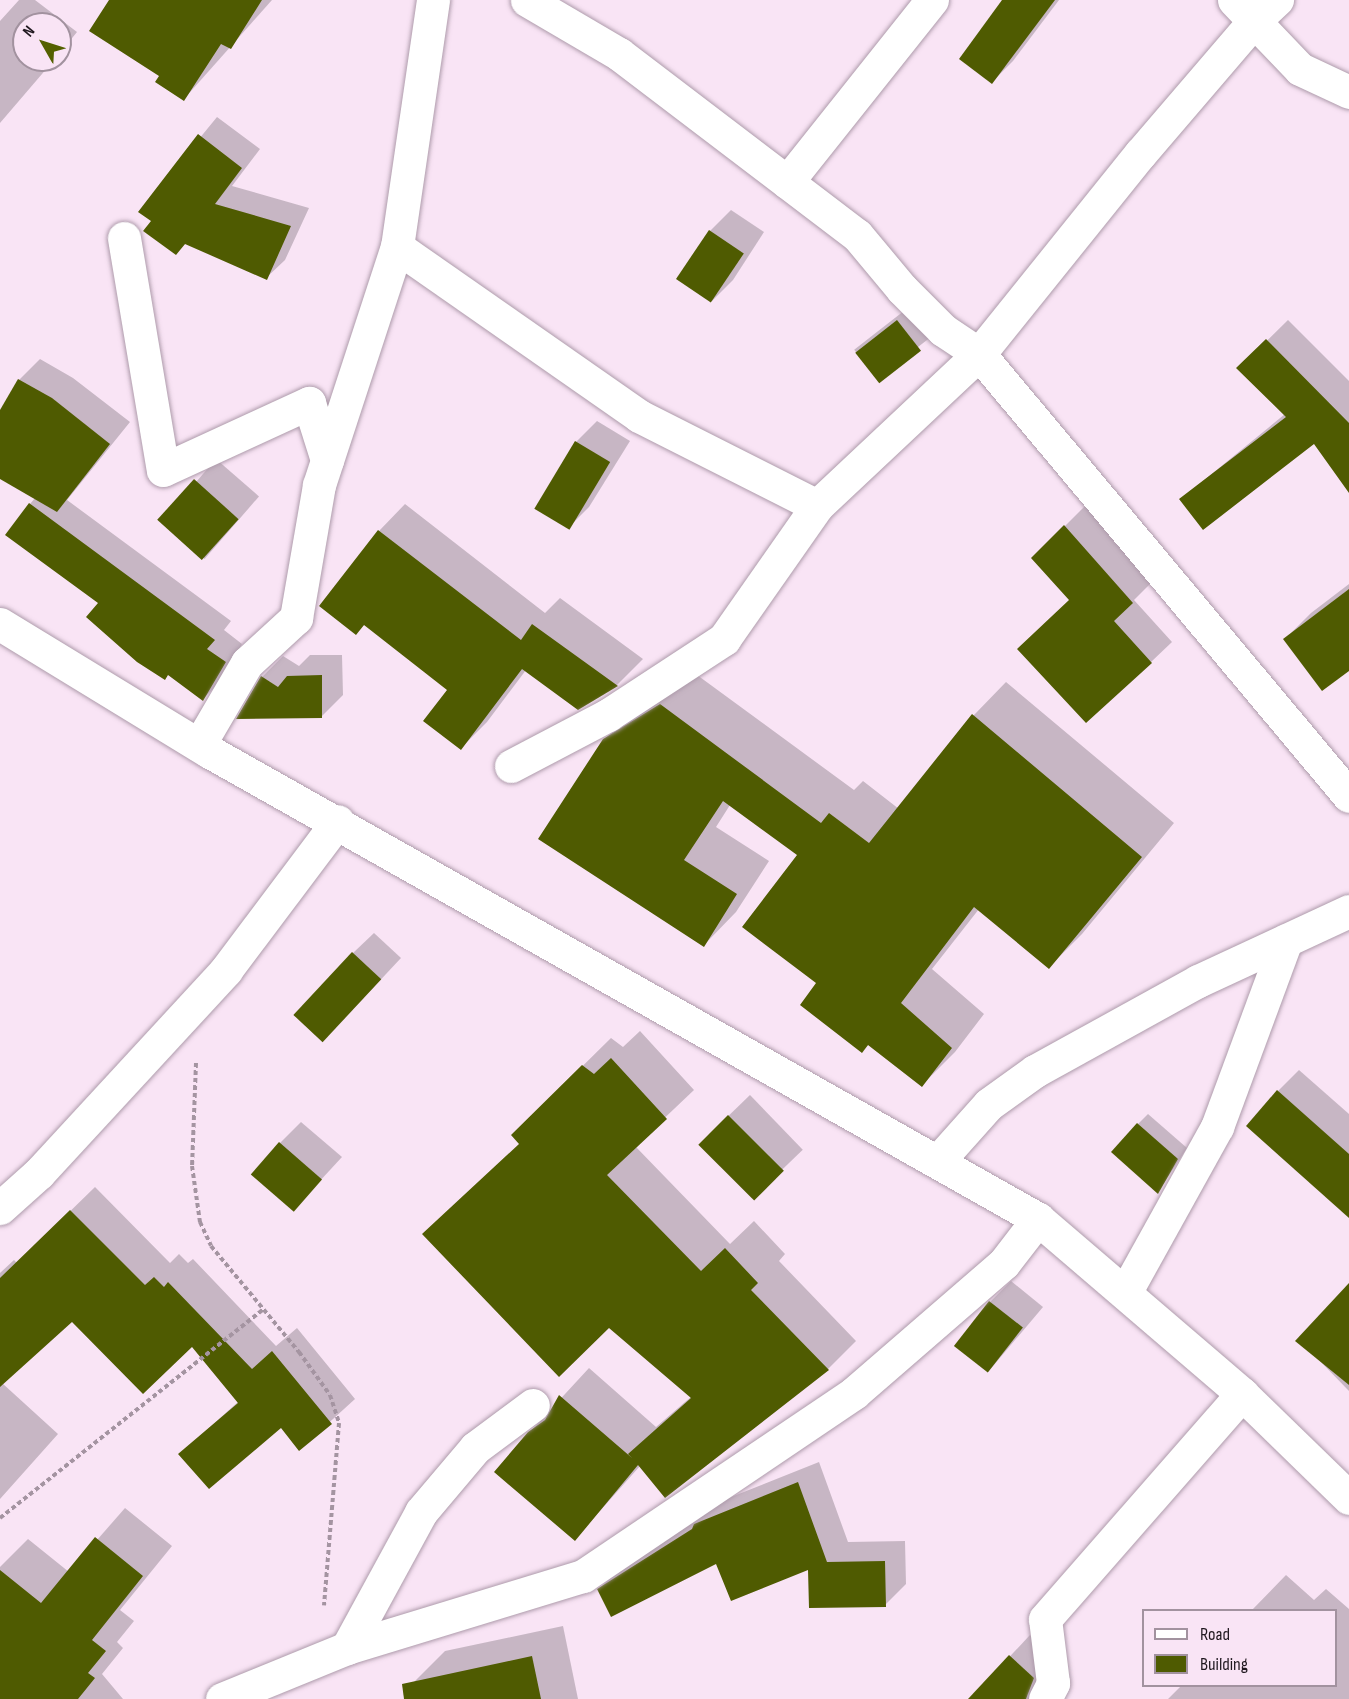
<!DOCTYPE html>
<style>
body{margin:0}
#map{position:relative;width:1349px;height:1699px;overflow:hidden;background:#f9e4f5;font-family:"Sofia Sans Condensed",sans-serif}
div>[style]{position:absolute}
.shadow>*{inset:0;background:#0003;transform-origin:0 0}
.building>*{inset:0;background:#4f5b01;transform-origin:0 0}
.path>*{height:4px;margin-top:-2px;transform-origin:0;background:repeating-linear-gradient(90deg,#a494a1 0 4.5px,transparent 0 7.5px)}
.roads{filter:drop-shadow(0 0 2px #ae9bab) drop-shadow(0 0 2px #ae9bab)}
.minor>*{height:33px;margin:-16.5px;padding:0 16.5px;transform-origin:16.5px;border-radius:16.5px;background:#fff}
.tertiary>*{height:33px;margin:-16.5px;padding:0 16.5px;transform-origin:16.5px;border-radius:16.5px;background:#fff}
span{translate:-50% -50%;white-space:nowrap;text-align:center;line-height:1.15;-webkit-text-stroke:6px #f9e4f5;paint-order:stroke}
.legend{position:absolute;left:1142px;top:1609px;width:195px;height:78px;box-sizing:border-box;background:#f9e4f5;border:2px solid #a2929f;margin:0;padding:8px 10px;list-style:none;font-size:18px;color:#20181f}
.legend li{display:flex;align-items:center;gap:12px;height:30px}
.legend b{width:30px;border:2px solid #a2929f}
.north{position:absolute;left:12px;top:12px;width:60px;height:60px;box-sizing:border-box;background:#f9e4f5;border:2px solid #a2929f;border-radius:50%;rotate:309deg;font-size:16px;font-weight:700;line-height:24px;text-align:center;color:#20181f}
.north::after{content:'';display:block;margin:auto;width:21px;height:27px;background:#546000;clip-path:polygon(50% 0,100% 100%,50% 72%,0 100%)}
</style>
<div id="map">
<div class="shadow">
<div style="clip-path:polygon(19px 0,35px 0,77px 32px,60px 53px,60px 24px,24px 24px,24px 60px,54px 60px,0 123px,0 21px)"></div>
<div style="clip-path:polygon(110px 0,272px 0,184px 99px,161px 75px)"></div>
<div style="clip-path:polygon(1004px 0,1059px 0,1013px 61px,992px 82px)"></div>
<div style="clip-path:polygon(217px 117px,260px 149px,232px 186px,309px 208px,285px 260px,266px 278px,186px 243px,176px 253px,153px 221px,140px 211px)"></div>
<div style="clip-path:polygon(731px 210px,764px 232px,733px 280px,712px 301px,710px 231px)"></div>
<div style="left:918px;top:300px;width:37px;height:81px;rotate:52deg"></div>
<div style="clip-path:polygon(1288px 320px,1349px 381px,1349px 474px,1314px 442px,1181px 499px,1285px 414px,1239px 368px)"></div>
<div style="clip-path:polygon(40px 359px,73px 378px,130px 422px,67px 500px,231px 621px,224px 630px,242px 644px,220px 682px,203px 699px,169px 674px,100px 603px,30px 504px,35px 498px,0 477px,0 413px,19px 380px)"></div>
<div style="clip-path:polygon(597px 421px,630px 441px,589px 507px,568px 528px,576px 442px)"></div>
<div style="left:216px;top:459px;width:57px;height:83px;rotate:41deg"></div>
<div style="clip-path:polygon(405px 504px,545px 613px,560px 598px,643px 659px,617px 685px,578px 708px,526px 670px,487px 722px,461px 748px,449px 690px,365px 624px,356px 633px,321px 605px,379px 531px)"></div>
<div style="clip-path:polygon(1086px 505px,1153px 581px,1134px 600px,1172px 642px,1151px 662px,1071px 600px,1033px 558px)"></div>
<div style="clip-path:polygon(1349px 584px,1349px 669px,1285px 639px,1311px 613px)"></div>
<div style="clip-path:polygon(310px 655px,342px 655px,343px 695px,322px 716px,262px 677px,283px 656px,299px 666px)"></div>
<div style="clip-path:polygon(693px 672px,854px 790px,863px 781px,899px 809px,974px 715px,1006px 682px,1174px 823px,1082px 934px,1049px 967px,979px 909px,932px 969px,984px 1014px,955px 1052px,922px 1085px,869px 1044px,862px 1051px,799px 855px,730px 805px,716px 827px,769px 861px,736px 912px,704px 945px,604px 740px,638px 706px)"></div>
<div style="clip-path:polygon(374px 933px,401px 958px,343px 1020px,353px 953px)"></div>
<div style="clip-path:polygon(640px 1031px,694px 1090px,635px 1146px,730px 1244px,754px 1221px,785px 1254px,779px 1261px,856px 1341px,828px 1369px,640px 1466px,575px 1539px,529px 1433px,589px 1368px,656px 1427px,692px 1396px,609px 1326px,520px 1143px,541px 1107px,611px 1038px,623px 1047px)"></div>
<div style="clip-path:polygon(1299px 1070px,1349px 1114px,1349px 1216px,1278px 1091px)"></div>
<div style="left:750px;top:1095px;width:76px;height:70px;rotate:46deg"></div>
<div style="clip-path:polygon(1148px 1114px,1187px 1148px,1158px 1192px,1138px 1124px)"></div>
<div style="clip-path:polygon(301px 1122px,342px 1157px,294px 1209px,280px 1143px)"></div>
<div style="clip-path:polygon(95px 1187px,170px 1263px,179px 1254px,188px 1263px,193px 1259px,276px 1346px,297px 1328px,355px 1399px,300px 1449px,281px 1426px,180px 1454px,239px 1401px,192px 1344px,72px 1320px,2px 1383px,58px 1434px,0 1499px,0 1273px,14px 1260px,17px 1263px)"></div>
<div style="clip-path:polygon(1011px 1281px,1043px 1307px,988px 1372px,990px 1302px)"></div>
<div style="clip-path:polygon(1349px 1325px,1349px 1391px,1317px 1358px)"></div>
<div style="clip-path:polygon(819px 1462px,848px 1542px,905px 1541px,906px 1584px,885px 1605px,810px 1568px,717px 1562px,599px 1589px,620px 1568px,716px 1503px)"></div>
<div style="clip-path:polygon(125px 1508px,172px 1546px,120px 1610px,134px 1621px,117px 1642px,123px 1648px,102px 1674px,123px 1699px,0 1699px,0 1567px,28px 1539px,69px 1572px)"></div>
<div style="clip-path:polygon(1286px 1575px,1314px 1600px,1326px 1589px,1349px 1609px,1349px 1699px,1168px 1699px,1181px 1686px,1336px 1686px,1336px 1610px,1252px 1610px)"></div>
<div style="clip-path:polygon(563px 1626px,578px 1699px,418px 1699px,414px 1682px,445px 1651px)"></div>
<div style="clip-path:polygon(1030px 1635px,1054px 1657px,1029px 1699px,970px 1699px)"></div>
</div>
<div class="building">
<div style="clip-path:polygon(109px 0,262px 0,231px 49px,221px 44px,184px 101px,155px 82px,159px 76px,89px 31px)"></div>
<div style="clip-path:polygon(1002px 0,1055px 0,992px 84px,959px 59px)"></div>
<div style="clip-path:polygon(198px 134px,242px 168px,215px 204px,291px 226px,267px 280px,185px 244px,176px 255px,143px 231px,151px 221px,138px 212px)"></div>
<div style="left:709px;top:230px;width:42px;height:59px;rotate:34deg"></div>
<div style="left:897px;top:320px;width:39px;height:53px;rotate:52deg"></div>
<div style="clip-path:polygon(1266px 339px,1349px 423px,1349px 493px,1314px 444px,1203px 530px,1179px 499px,1286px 417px,1236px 368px)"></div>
<div style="clip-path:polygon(18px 379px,52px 398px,110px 444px,57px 512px,0 479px,0 410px)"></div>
<div style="left:575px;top:441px;width:41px;height:79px;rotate:31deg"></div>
<div style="left:194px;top:479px;width:60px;height:55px;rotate:42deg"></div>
<div style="clip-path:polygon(29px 503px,215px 640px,207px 649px,226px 662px,203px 701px,168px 675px,165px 680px,137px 662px,86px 617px,98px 603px,5px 535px)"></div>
<div style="clip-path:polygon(1064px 525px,1133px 603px,1114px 621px,1152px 663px,1086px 723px,1017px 649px,1069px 600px,1031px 558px)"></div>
<div style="clip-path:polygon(378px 530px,521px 640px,532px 624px,618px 686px,578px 710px,522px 669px,461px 750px,423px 721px,447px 690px,364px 625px,356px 635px,319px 606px)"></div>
<div style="clip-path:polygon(1349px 589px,1349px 671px,1322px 691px,1283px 639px)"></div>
<div style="clip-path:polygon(322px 675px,322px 718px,236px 719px,261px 676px,278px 687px,287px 676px)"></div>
<div style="clip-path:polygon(660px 704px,821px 823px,829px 813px,869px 843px,972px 714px,1142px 857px,1049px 969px,974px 907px,901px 1003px,952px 1048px,922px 1087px,868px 1045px,862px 1053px,800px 1005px,816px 983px,742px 927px,797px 855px,723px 801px,684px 860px,737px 894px,704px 947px,538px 839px,603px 739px)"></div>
<div style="left:352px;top:952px;width:40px;height:86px;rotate:43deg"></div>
<div style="clip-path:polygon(611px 1058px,667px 1119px,607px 1175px,701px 1271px,725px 1248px,758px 1283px,751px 1290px,829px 1370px,665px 1498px,638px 1465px,575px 1541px,494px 1472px,528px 1432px,545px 1420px,559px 1395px,632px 1458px,628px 1454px,691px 1398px,609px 1328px,559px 1377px,422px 1234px,519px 1144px,511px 1135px,582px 1065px,594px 1074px)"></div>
<div style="clip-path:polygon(1277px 1090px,1349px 1154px,1349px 1218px,1246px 1126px)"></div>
<div style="left:728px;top:1115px;width:79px;height:42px;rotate:45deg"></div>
<div style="clip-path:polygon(1137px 1123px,1178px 1159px,1158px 1194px,1111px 1152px)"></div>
<div style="left:279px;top:1142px;width:57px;height:43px;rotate:41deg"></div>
<div style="clip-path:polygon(70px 1210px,145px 1285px,154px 1277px,164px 1287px,168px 1282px,252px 1369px,272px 1351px,332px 1424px,299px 1451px,281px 1428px,209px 1489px,178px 1454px,238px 1403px,192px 1347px,143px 1394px,72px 1322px,0 1387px,0 1278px)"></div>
<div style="clip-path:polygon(1349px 1283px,1349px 1385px,1295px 1341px)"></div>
<div style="left:989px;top:1301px;width:43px;height:57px;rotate:38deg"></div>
<div style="clip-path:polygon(798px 1482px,827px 1562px,885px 1561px,886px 1607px,809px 1608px,808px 1570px,731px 1601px,716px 1564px,611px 1617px,597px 1589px,692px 1529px,694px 1524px)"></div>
<div style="clip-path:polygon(95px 1537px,143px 1576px,92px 1640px,106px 1651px,88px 1673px,95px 1678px,78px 1699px,0 1699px,0 1570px,41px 1603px)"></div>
<div style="clip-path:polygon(1009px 1655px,1034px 1678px,1026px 1699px,968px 1699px)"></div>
<div style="clip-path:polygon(532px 1656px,541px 1699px,404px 1699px,402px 1684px)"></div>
</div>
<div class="path">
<div style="left:196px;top:1063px;width:103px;rotate:92.2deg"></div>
<div style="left:192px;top:1166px;width:57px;rotate:81.9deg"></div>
<div style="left:200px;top:1222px;width:26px;rotate:65deg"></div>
<div style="left:211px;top:1246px;width:138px;rotate:50.3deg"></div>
<div style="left:299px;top:1352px;width:53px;rotate:54.2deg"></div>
<div style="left:330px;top:1395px;width:29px;rotate:72deg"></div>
<div style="left:339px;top:1423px;width:183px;rotate:94.7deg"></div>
<div style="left:0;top:1518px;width:335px;rotate:-38.4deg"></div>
</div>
<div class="roads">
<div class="minor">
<div style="left:433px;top:0;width:250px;rotate:98.3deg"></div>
<div style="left:397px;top:247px;width:295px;rotate:34.9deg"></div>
<div style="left:639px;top:416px;width:199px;rotate:26.8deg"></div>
<div style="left:817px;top:506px;width:222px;rotate:-43.2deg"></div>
<div style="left:979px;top:354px;width:257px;rotate:-51.2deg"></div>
<div style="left:1140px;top:154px;width:174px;rotate:-49.4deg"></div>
<div style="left:1253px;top:22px;width:33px;rotate:-43deg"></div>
<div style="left:527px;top:0;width:107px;rotate:30.4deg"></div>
<div style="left:619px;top:54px;width:299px;rotate:37.3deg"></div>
<div style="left:857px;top:235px;width:70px;rotate:50.2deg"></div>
<div style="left:902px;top:289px;width:58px;rotate:45deg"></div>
<div style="left:943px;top:330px;width:43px;rotate:33.7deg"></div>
<div style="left:979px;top:354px;width:576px;rotate:50.07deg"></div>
<div style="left:1234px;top:0;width:95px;rotate:46.3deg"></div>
<div style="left:1300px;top:69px;width:54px;rotate:25.1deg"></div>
<div style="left:787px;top:182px;width:233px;rotate:-51.5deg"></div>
<div style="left:124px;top:238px;width:235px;rotate:80.5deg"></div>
<div style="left:163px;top:470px;width:161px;rotate:-24.7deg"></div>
<div style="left:309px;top:403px;width:60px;rotate:72.5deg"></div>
<div style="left:199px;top:745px;width:95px;rotate:-59.7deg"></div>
<div style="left:247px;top:663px;width:67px;rotate:-42.6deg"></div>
<div style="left:296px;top:618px;width:135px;rotate:-80.2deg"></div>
<div style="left:319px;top:485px;width:250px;rotate:-71.9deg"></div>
<div style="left:511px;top:766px;width:110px;rotate:-27.7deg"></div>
<div style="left:608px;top:715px;width:139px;rotate:-33.2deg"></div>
<div style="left:724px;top:639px;width:162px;rotate:-55deg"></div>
<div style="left:938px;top:1161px;width:76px;rotate:-48.2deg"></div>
<div style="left:989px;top:1104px;width:57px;rotate:-35.7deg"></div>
<div style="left:1035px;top:1071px;width:186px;rotate:-28.9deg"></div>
<div style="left:1198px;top:981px;width:166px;rotate:-24.9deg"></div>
<div style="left:0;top:1208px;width:52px;rotate:-41.9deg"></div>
<div style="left:39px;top:1173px;width:276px;rotate:-47.3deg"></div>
<div style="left:226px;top:970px;width:186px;rotate:-53.1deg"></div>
<div style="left:1126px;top:1291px;width:188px;rotate:-61deg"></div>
<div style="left:1217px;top:1127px;width:199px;rotate:-69.7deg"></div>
<div style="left:347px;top:1648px;width:155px;rotate:-61.4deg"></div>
<div style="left:421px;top:1512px;width:84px;rotate:-49.8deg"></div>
<div style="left:475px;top:1448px;width:72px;rotate:-36.6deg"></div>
<div style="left:222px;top:1699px;width:135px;rotate:-22.2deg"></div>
<div style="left:347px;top:1648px;width:247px;rotate:-17deg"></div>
<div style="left:583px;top:1576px;width:327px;rotate:-34deg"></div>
<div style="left:854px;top:1393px;width:198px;rotate:-40.9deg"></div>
<div style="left:1004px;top:1263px;width:56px;rotate:-52.3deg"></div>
<div style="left:1045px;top:1699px;width:18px;rotate:-63deg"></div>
<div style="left:1053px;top:1683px;width:64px;rotate:-97.1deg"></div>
<div style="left:1045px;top:1619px;width:299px;rotate:-48.8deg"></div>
</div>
<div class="tertiary">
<div style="left:0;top:624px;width:246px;rotate:31.4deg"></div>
<div style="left:210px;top:752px;width:951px;rotate:29.42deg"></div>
<div style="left:1038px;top:1219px;width:269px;rotate:40.6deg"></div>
<div style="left:1242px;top:1394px;width:149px;rotate:44.2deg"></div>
</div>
</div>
<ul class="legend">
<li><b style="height:8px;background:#fff"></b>Road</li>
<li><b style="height:16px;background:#4f5b01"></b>Building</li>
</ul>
<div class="north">N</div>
</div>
